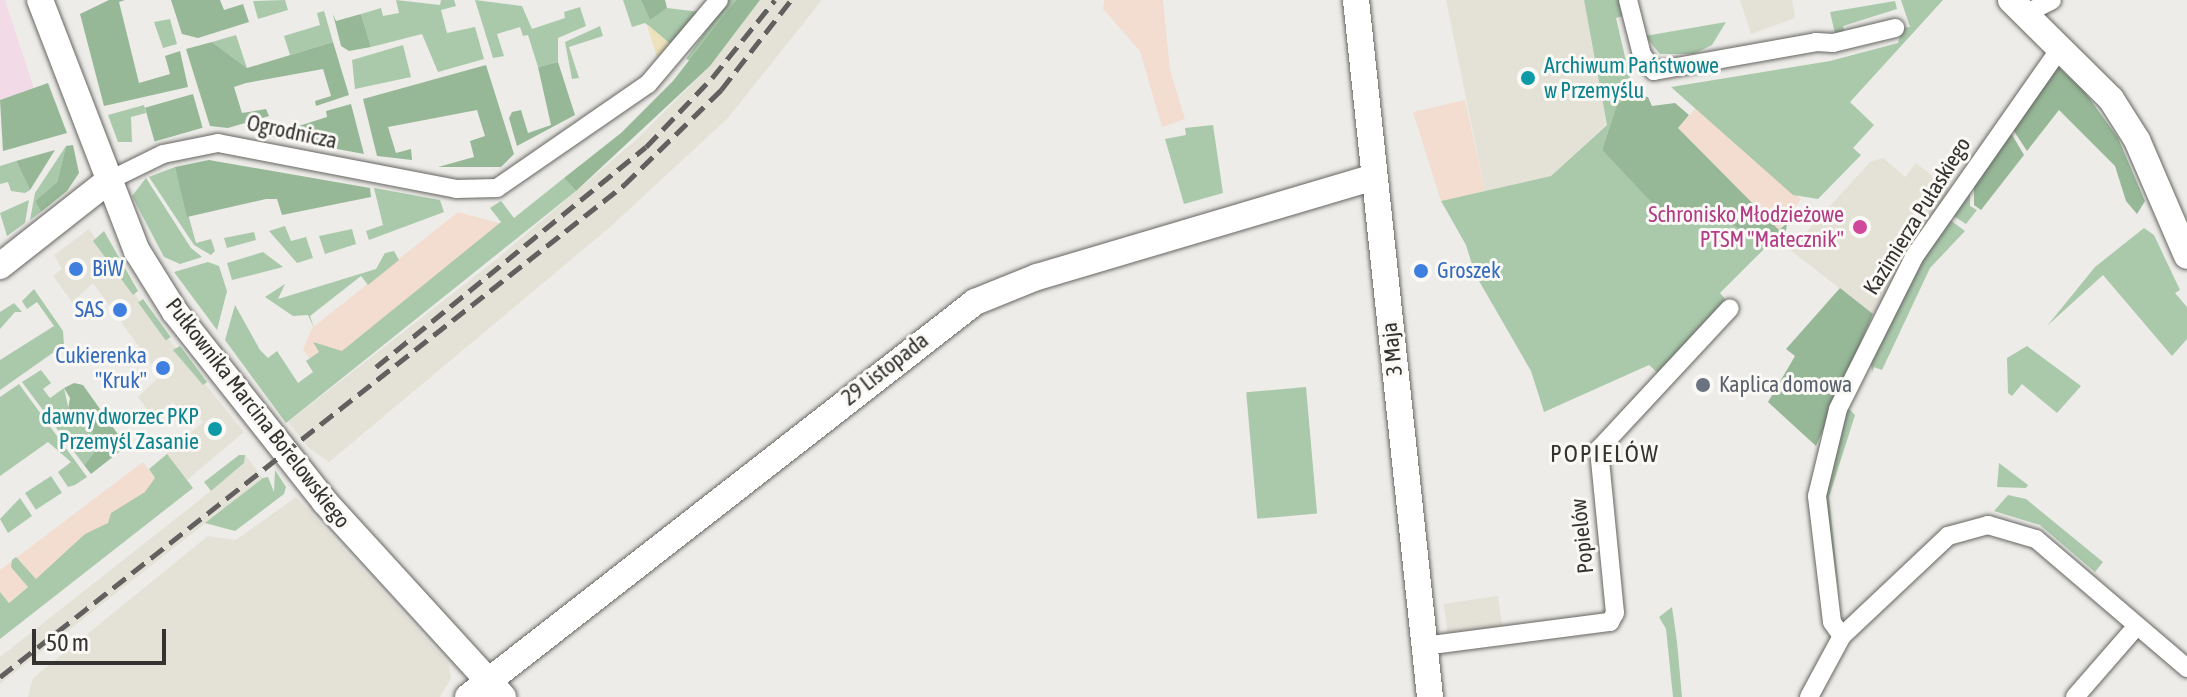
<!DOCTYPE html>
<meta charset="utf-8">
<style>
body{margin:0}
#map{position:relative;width:2187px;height:697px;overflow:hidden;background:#edece8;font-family:"Asap Condensed",sans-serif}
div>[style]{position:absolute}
.built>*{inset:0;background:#e4e1d7;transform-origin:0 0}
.industrial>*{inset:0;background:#f3ddd0}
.education>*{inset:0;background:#f2dae6}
.green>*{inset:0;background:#aac9ab;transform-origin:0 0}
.forest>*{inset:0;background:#96b897;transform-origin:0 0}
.sand>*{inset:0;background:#ece2bd}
.roads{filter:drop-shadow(0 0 2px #666562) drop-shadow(0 0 2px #666562)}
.street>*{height:18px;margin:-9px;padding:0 9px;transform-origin:9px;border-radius:9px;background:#fff}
.secondary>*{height:26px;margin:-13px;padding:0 13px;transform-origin:13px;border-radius:13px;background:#fff}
.rail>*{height:5px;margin-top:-2.5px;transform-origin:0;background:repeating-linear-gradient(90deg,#61605f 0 16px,transparent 0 24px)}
.dots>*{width:22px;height:22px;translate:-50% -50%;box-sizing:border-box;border:4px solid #faf9f5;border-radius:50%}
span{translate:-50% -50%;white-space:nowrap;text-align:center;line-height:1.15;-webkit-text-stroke:6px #faf9f5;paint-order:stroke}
.culture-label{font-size:22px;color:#0d838f}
.left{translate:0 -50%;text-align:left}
.right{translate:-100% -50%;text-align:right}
.street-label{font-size:22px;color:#343332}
.hotel-label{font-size:22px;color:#b23c85}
.shop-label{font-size:22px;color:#366cbe}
.worship-label{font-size:22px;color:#5b616d}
.neighbourhood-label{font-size:24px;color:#343332;letter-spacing:2px}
.scale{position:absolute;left:32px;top:629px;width:134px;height:36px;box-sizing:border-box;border:4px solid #343332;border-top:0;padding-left:10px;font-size:24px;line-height:28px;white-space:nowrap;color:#343332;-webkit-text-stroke:6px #faf9f5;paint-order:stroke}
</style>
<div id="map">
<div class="built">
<div style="clip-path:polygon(760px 0,822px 0,728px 118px,609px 228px,329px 462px,310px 449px,288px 422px,497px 259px,636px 140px,710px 66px)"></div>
<div style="clip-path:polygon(1446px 0,1584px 0,1607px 124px,1551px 176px,1485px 191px)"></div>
<div style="clip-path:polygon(1740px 0,1792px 0,1795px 18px,1751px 34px)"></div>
<div style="clip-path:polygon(1883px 158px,1905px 177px,1916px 163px,1950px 190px,1873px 314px,1790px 250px,1870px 162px)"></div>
<div style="clip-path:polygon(89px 229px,153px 320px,244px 432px,186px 481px,165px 455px,203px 422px,195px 413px,187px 418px,173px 402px,153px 417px,138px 397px,160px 376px,93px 283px,72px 302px,53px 276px,62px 269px,54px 255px)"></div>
<div style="clip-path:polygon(245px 455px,263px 478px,0 684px,0 657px,211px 491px,243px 464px)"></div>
<div style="clip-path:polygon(296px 497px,448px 663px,451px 678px,440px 697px,28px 697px,33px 678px,208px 536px,236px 540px)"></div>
<div style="left:1498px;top:596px;width:30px;height:55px;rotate:82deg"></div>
</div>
<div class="industrial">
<div style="clip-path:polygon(1104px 0,1163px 0,1170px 70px,1185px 119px,1162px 127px,1140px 51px,1103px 9px)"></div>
<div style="clip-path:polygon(1465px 100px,1485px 191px,1441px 201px,1413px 112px)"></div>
<div style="clip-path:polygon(1696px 108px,1801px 199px,1779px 230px,1678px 128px)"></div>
<div style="clip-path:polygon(458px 212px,506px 225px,320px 372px,303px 350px,312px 328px)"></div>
<div style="clip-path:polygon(143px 462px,158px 482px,8px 603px,0 592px,0 570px)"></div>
</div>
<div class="education">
<div style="clip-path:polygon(0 0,5px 0,35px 92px,0 100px)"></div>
</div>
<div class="green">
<div style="clip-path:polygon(285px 0,288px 10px,258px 19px,253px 1px)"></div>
<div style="clip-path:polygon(396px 0,440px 5px,441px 0,454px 0,456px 6px,441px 10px,447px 33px,475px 27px,484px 59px,438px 72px,422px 34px,371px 47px,361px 14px,381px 8px,383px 16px,399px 13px)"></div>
<div style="clip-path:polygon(475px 0,522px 6px,532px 29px,565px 18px,564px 12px,580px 7px,586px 26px,558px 38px,558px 62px,538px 67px,528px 35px,523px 36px,520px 27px,497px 34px,504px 56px,493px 58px)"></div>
<div style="clip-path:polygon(623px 0,641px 0,650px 19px,667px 8px,700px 12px,675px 48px,645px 23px,632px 27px)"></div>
<div style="clip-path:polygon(728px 0,736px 0,691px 61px,686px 59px)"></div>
<div style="clip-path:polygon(1584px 0,1619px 0,1623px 16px,1616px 18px,1632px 87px,1632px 95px,1617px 104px,1602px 150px,1668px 218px,1707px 204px,1767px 246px,1720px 293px,1726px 300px,1660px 375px,1649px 365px,1544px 412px,1531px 371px,1475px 274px,1466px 245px,1441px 201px,1551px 176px,1607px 125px)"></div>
<div style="clip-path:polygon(1901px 0,1943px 0,1850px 102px,1874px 125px,1853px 148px,1861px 155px,1818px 199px,1793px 195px,1671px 87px,1830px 61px,1898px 43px,1902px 28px,1910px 27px)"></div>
<div style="clip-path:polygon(1895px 1px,1897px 9px,1843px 26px,1845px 35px,1836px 38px,1830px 12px)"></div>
<div style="clip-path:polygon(324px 11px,333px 42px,290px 55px,284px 36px,320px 25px,317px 13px)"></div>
<div style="clip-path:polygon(170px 19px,177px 44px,163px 48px,154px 22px)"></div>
<div style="clip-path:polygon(1726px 22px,1712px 45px,1694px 54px,1660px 54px,1645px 36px)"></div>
<div style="clip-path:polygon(600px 26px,603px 36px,569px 47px,579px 78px,572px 79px,565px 42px)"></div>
<div style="clip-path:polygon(236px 35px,247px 68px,212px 42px)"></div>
<div style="clip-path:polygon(403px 45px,411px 77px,355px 89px,352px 60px)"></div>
<div style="clip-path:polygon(144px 105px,146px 113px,131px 117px,132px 142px,118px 142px,108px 115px)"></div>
<div style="clip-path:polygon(1213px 125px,1223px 193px,1184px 204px,1165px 139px,1186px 135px,1185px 128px)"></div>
<div style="clip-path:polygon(66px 146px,57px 182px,35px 201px,41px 212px,30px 220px,35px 193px)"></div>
<div style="clip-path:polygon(16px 161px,30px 190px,25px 193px,11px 191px,8px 182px,0 184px,0 166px)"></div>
<div style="clip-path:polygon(175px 167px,196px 243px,211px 239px,215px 251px,211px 255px,194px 245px,149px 177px)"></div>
<div style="clip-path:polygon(146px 178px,191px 248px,202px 257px,180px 264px,164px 257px,132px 196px)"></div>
<div style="clip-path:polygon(564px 178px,576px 191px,286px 423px,225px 340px,235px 305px,260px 350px,268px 358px,277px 351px,298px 383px,313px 372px,306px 361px,319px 352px,313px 342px,342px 351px,501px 222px,490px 208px,501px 201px,514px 218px)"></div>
<div style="clip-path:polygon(1970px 183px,1970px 206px,1977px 210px,1966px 224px,1949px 213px)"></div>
<div style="clip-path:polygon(374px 188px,440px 200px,444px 212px,369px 240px,366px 231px,383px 225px)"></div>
<div style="clip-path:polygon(29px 200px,25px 223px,7px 236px,0 213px)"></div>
<div style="clip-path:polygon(1946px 217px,1965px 231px,1930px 268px,1882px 370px,1874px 367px,1872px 372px,1870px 356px)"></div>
<div style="clip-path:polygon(285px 226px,291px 241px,306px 237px,313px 258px,297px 263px,269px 231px)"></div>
<div style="clip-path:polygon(2144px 228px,2154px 235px,2180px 290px,2175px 293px,2187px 307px,2187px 339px,2172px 356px,2103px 275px,2047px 326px,2095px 267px)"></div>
<div style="clip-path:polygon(352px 229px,356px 244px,325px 254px,319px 236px)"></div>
<div style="clip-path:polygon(104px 231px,138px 291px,133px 295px,93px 241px)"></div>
<div style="clip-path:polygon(254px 232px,256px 240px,227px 248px,224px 238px)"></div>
<div style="clip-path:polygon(394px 251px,399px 260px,368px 285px,361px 276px,310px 316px,314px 328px,308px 315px,293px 316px,265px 297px,285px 284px,278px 299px,376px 269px,385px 253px)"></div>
<div style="clip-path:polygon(263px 252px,283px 267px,232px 280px,227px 263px)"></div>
<div style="clip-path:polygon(208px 262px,219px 266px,227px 291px,217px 330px,174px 272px)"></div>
<div style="clip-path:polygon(34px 289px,63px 331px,64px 345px,0 390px,0 360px,54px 326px,37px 302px,27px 309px,22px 301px)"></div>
<div style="left:143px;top:299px;width:47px;height:6px;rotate:54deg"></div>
<div style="clip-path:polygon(14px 303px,22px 312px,15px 312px,0 329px,0 312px)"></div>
<div style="clip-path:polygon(180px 346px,207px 382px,203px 385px,173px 350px)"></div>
<div style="clip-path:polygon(2027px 346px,2081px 386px,2057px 413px,2022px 384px,2012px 396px,2008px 393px,2007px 358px)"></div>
<div style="clip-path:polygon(41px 370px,51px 383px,43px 389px,50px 398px,64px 388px,72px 424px,87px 423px,98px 437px,100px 445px,84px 465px,22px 382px)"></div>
<div style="clip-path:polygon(19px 384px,87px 477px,75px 485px,68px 487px,58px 472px,71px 462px,48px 442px,0 476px,0 397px)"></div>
<div style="left:1306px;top:387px;width:127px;height:60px;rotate:85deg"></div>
<div style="clip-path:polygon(1847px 407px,1855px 415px,1829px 497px,1840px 599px,1824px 493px)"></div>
<div style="clip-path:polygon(167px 454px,193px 488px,0 639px,0 592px,9px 603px,28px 587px,11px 567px,12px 560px,16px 557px,36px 579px,85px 534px,108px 523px,111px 513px,145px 492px,155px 478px,149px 469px)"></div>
<div style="clip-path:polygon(239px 455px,245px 455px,244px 463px,211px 491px,204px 482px)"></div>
<div style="clip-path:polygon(1999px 463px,2028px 485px,2026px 488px,1997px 487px)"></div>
<div style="clip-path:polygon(275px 470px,286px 487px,284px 494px,235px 531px,205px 523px,263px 478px,268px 477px,274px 492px)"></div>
<div style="left:51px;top:476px;width:20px;height:31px;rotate:57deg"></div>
<div style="clip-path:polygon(2008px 495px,2026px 499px,2103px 562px,2095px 572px,2040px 525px,1994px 511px)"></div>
<div style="clip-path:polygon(20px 498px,32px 516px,8px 533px,0 519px)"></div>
<div style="clip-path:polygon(1672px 607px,1677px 642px,1682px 697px,1673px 697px,1666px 629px,1659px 617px)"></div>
</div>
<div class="forest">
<div style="clip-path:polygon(109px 0,125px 0,119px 2px,139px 83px,170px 74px,165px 56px,180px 51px,188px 87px,104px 106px,80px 14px)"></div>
<div style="clip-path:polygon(171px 0,220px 0,224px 10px,243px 4px,249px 22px,198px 38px,182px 34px)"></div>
<div style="clip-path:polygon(641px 0,665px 0,667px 8px,650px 20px)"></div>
<div style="clip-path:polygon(736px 0,760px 0,710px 66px,576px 191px,564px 178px,621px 133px,673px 81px)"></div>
<div style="clip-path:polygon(333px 14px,336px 21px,361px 14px,371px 47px,349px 51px,341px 46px)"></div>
<div style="clip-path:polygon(212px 42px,247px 68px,333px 42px,349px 95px,316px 106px,315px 101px,331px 96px,323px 69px,246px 83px,234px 87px,242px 113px,266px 109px,269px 116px,228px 128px,210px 126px,186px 49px)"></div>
<div style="clip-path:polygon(558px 62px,575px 115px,517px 146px,509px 118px,512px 112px,521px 110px,528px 133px,551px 125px,538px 67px)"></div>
<div style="clip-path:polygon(486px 65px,514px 154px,501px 167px,438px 167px,474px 157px,470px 141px,485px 136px,477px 110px,388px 127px,396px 153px,411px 149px,412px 160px,377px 156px,363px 99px)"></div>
<div style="clip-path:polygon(2056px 65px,2084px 91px,2118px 138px,2145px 201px,2137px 214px,2126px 201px,2115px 166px,2059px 110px,2027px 151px,2010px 125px)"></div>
<div style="clip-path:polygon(48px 83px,67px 133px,3px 151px,0 100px)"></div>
<div style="left:193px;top:94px;width:35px;height:50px;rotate:74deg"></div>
<div style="clip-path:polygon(1632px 95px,1648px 97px,1652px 106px,1675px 103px,1689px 115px,1678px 128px,1779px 230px,1787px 223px,1785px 238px,1794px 246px,1790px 250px,1776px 238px,1767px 246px,1754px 241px,1707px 204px,1668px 219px,1658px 209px,1602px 150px,1617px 104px)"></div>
<div style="clip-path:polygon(351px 104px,364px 154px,267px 136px,327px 117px,326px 111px)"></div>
<div style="clip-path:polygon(2008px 128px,2024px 155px,1981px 210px,1974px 205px,1974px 179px)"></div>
<div style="clip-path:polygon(73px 145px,79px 173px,67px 191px,41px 212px,35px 201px,57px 182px,66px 146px)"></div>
<div style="clip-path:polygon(55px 150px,30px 190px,16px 161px)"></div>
<div style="clip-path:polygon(209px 160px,370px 188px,371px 197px,282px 215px,277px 199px,266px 199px,187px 217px,175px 167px)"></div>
<div style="clip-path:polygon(1840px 288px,1873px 314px,1816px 446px,1768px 402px,1795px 356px,1786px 349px)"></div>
<div style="clip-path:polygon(74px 383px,83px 385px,122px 440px,119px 452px,91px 474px,84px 465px,100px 445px,87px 424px,72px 425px,67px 416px,70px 398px,64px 388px)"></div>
</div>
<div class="sand">
<div style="clip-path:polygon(648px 25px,675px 48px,660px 66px,648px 29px)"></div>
</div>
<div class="roads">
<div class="street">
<div style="left:1628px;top:0;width:57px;rotate:75.7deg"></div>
<div style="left:1642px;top:55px;width:20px;rotate:53deg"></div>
<div style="left:1654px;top:71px;width:165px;rotate:-10.1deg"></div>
<div style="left:1816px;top:42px;width:17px;rotate:3deg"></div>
<div style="left:1833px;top:43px;width:64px;rotate:-13.6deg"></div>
<div style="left:2027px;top:13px;width:28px;rotate:-27deg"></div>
<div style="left:108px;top:181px;width:61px;rotate:-26.1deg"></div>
<div style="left:163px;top:154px;width:56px;rotate:-11.3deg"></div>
<div style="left:218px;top:143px;width:242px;rotate:10.9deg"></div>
<div style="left:456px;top:189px;width:41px;rotate:-1.4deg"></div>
<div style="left:497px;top:188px;width:183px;rotate:-34.6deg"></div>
<div style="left:648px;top:84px;width:110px;rotate:-49.8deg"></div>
<div style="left:1842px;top:636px;width:146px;rotate:-43.3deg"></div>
<div style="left:1948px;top:536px;width:41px;rotate:-15.4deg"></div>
<div style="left:1988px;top:525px;width:50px;rotate:16.3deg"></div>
<div style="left:2036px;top:539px;width:199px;rotate:40.5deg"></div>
<div style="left:1424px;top:646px;width:188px;rotate:-7.4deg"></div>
<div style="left:1610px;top:622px;width:10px;rotate:-61deg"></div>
<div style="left:1615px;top:613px;width:165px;rotate:-95.6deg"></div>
<div style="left:1599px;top:449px;width:192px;rotate:-47.1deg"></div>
<div style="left:1809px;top:697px;width:69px;rotate:-61.6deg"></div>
<div style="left:1842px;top:636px;width:17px;rotate:-126deg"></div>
<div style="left:1832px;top:622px;width:127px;rotate:-96.8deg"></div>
<div style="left:1817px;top:496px;width:89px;rotate:-76.4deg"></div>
<div style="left:1838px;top:409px;width:170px;rotate:-63.4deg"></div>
<div style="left:1914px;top:257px;width:258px;rotate:-55deg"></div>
<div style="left:2075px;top:697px;width:91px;rotate:-49deg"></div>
</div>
<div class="secondary">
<div style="left:40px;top:0;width:269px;rotate:68.9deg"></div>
<div style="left:137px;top:251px;width:72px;rotate:58.1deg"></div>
<div style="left:175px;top:312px;width:242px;rotate:51.7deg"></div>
<div style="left:325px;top:502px;width:264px;rotate:47.6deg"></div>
<div style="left:1356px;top:0;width:701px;rotate:83.94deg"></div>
<div style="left:2011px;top:0;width:141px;rotate:44.7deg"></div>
<div style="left:2111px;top:99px;width:49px;rotate:57.6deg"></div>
<div style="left:2137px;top:140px;width:126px;rotate:66.7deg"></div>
<div style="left:0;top:266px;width:137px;rotate:-38.2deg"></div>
<div style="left:468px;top:697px;width:643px;rotate:-37.92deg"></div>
<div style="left:975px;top:302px;width:67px;rotate:-22deg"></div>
<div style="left:1037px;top:277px;width:352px;rotate:-16.5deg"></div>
</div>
</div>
<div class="rail">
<div style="left:376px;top:367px;width:348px;rotate:-39.2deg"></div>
<div style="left:646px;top:147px;width:95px;rotate:-46.3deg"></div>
<div style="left:712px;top:78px;width:100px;rotate:-51.1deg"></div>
<div style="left:0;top:677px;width:795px;rotate:-38.25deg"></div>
<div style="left:624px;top:185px;width:136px;rotate:-44.4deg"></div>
<div style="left:721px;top:90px;width:114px;rotate:-52.1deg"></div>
</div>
<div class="dots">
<div style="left:1528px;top:78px;background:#0f9aa8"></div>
<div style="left:1860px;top:227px;background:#d1479c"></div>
<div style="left:76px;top:269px;background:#3f7fe0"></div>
<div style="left:1421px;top:271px;background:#3f7fe0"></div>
<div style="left:120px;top:310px;background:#3f7fe0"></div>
<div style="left:163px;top:368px;background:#3f7fe0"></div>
<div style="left:1703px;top:385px;background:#6b7280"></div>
<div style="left:215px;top:429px;background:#0f9aa8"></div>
</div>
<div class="culture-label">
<span class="left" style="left:1544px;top:78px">Archiwum Państwowe<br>w Przemyślu</span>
<span class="right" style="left:199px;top:429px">dawny dworzec PKP<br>Przemyśl Zasanie</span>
</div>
<div class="street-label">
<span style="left:292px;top:132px;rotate:12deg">Ogrodnicza</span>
<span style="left:1917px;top:216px;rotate:-58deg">Kazimierza Pułaskiego</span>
<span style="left:1392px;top:349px;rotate:-96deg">3 Maja</span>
<span style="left:885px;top:369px;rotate:-38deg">29 Listopada</span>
<span style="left:258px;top:413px;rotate:52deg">Pułkownika Marcina Borelowskiego</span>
<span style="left:1582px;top:536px;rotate:-96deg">Popielów</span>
</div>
<div class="hotel-label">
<span class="right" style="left:1844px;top:227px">Schronisko Młodzieżowe<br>PTSM "Matecznik"</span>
</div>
<div class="shop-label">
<span class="left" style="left:92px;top:269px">BiW</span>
<span class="left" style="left:1437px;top:271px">Groszek</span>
<span class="right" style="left:104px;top:310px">SAS</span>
<span class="right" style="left:147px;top:368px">Cukierenka<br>"Kruk"</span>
</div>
<div class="worship-label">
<span class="left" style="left:1719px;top:385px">Kaplica domowa</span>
</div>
<div class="neighbourhood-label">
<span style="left:1605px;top:454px">POPIELÓW</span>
</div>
<div class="scale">50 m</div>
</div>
